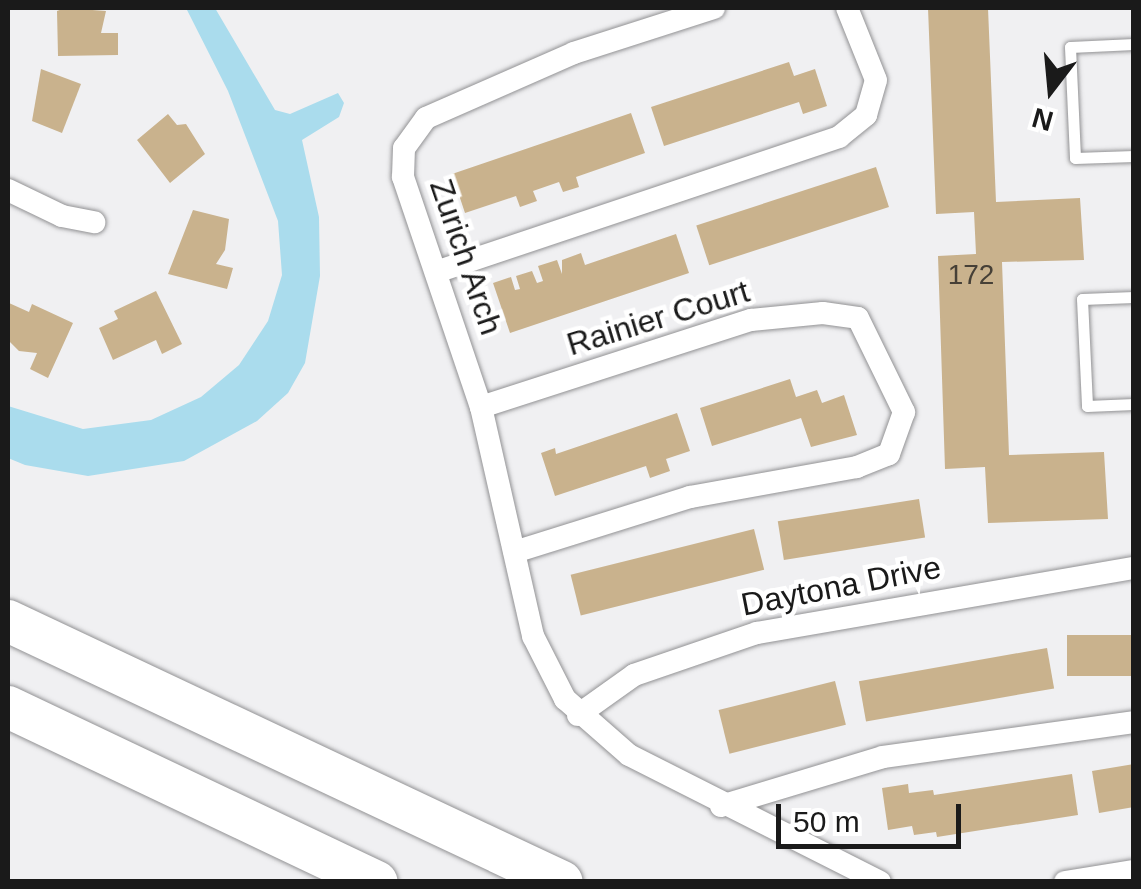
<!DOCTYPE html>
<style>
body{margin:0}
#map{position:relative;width:1141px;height:889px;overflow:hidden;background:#f0f0f2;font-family:Arial,sans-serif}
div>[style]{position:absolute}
.water>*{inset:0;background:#aadced}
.building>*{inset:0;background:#c9b28d;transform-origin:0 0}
.roads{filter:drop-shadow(0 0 2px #929294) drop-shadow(0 0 2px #929294)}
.service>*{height:11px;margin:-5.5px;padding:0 5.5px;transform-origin:5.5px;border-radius:5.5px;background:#fff}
.minor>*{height:22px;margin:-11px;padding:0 11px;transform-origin:11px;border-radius:11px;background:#fff}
.motorway>*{height:42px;margin:-21px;padding:0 21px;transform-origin:21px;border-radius:21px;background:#fff}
span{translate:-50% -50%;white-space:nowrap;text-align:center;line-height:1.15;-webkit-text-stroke:9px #fff;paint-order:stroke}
.number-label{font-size:28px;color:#464037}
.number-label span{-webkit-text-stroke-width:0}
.street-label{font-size:32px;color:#1a1a1a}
.frame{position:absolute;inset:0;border:10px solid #1a1a1a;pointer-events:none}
.north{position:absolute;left:1001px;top:40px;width:100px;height:100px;-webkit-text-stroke:8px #fff;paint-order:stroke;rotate:196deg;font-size:28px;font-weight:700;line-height:40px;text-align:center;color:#1a1a1a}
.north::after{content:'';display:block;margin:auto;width:35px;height:45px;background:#1a1a1a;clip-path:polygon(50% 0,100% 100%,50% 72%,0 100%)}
.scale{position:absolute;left:776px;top:804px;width:185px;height:45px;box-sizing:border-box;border:5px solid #1a1a1a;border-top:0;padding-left:12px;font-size:30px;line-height:35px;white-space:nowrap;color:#1a1a1a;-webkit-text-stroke:8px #fff;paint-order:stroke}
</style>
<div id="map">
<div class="water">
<div style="clip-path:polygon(186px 8px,215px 8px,275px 110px,290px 114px,338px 93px,344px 103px,339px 117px,302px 140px,319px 217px,320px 276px,305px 363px,288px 393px,257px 421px,184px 461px,88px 476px,25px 465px,8px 458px,8px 406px,83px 429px,151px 420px,201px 397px,239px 365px,268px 321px,282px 275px,278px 221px,228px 91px)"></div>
</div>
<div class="building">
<div style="clip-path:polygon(65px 8px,106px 11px,101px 33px,118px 33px,118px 55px,58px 56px,57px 11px)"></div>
<div style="clip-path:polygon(928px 8px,988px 8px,996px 202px,1080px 198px,1084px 260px,1002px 262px,1009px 455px,1104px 452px,1108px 519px,988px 523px,985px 467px,945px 469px,938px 256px,976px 254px,974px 212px,936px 214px)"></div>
<div style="clip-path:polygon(789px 62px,794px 76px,815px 69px,827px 106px,803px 114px,799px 102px,664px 146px,651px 107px)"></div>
<div style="clip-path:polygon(41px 69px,81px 84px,62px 133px,32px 121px)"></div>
<div style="clip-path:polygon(631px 113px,645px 153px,576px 177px,579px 187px,563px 192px,559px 182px,533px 191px,537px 201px,520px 207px,516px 196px,465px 213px,452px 174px)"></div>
<div style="clip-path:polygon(168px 114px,177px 125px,186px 124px,205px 154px,170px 183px,137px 140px)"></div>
<div style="left:876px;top:167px;width:42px;height:189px;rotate:72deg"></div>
<div style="clip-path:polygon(193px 210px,229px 219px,225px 250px,216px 264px,233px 268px,227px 289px,168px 274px)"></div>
<div style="clip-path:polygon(676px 234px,689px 273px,510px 333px,493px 283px,511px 277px,515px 290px,520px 289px,516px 276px,532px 271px,537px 283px,543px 281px,538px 266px,557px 260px,562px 274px,562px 260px,581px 253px,585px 265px)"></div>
<div style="clip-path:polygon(156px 291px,182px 344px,162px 354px,156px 340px,113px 360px,99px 328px,118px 319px,114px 311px)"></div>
<div style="clip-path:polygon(9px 303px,29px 312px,32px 304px,73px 323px,48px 378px,30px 369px,37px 353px,19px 351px,8px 340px)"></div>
<div style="clip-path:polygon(790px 379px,796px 397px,817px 390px,822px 403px,844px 395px,857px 435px,811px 447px,801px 418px,712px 446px,700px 408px)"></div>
<div style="clip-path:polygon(677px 413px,690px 451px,666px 459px,670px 471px,650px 478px,646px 466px,555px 496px,541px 453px,555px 448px,556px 454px)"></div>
<div style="left:919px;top:499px;width:39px;height:143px;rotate:81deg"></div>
<div style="left:754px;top:529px;width:42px;height:189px;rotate:76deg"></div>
<div style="left:1134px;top:635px;width:41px;height:67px;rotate:90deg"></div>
<div style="left:1047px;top:648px;width:41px;height:191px;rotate:80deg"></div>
<div style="left:835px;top:681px;width:45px;height:120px;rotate:76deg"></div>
<div style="clip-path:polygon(1134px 764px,1134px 807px,1099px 813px,1092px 771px)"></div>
<div style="clip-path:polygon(1072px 774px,1078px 815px,937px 837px,936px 832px,914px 835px,912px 826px,888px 830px,882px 788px,908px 784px,909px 793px,933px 790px,934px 795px)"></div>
</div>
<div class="roads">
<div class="service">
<div style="left:1134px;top:44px;width:64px;rotate:177.3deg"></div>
<div style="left:1070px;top:47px;width:111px;rotate:87.4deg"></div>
<div style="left:1075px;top:158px;width:59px;rotate:-1.9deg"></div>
<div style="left:1134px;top:297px;width:52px;rotate:177.8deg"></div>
<div style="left:1082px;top:299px;width:107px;rotate:87.3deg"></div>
<div style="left:1087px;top:406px;width:47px;rotate:-2.4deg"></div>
</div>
<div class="minor">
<div style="left:714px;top:8px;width:147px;rotate:162.2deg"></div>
<div style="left:574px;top:53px;width:162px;rotate:156.3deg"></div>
<div style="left:426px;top:118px;width:37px;rotate:126deg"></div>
<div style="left:404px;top:148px;width:29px;rotate:92deg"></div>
<div style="left:403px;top:177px;width:243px;rotate:71.3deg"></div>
<div style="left:481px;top:407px;width:235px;rotate:77.2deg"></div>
<div style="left:533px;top:636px;width:71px;rotate:63.1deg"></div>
<div style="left:565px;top:699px;width:85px;rotate:41.2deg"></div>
<div style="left:629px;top:755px;width:281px;rotate:26.8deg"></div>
<div style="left:8px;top:190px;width:60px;rotate:25.7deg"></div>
<div style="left:62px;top:216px;width:33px;rotate:11deg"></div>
<div style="left:436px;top:272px;width:425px;rotate:-18.5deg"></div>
<div style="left:839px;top:137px;width:35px;rotate:-39deg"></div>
<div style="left:866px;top:115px;width:36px;rotate:-74deg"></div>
<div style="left:876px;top:80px;width:78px;rotate:-111.9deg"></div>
<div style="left:481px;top:407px;width:284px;rotate:-17.9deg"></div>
<div style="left:751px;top:320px;width:72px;rotate:-5.6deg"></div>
<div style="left:823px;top:313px;width:35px;rotate:8deg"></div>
<div style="left:858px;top:318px;width:105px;rotate:63.9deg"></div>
<div style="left:904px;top:412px;width:45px;rotate:109.7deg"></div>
<div style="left:889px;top:454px;width:35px;rotate:158deg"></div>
<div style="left:857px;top:467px;width:170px;rotate:169.8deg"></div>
<div style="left:690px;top:497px;width:184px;rotate:162.6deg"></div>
<div style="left:578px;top:715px;width:69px;rotate:-35.5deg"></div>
<div style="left:634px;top:675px;width:130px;rotate:-18.9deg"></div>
<div style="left:757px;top:633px;width:383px;rotate:-9.8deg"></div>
<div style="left:721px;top:806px;width:169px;rotate:-16.8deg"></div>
<div style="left:883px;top:757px;width:253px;rotate:-7.9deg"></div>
<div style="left:1065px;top:882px;width:70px;rotate:-9.1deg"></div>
</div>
<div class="motorway">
<div style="left:8px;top:621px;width:612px;rotate:25.23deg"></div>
<div style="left:8px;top:707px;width:408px;rotate:25.4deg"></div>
</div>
</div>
<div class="number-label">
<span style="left:971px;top:275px">172</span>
</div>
<div class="street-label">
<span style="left:466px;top:257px;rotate:71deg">Zurich Arch</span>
<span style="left:658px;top:318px;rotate:-17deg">Rainier Court</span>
<span style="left:841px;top:586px;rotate:-11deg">Daytona Drive</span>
</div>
<div class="frame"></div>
<div class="north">N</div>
<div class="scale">50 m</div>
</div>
